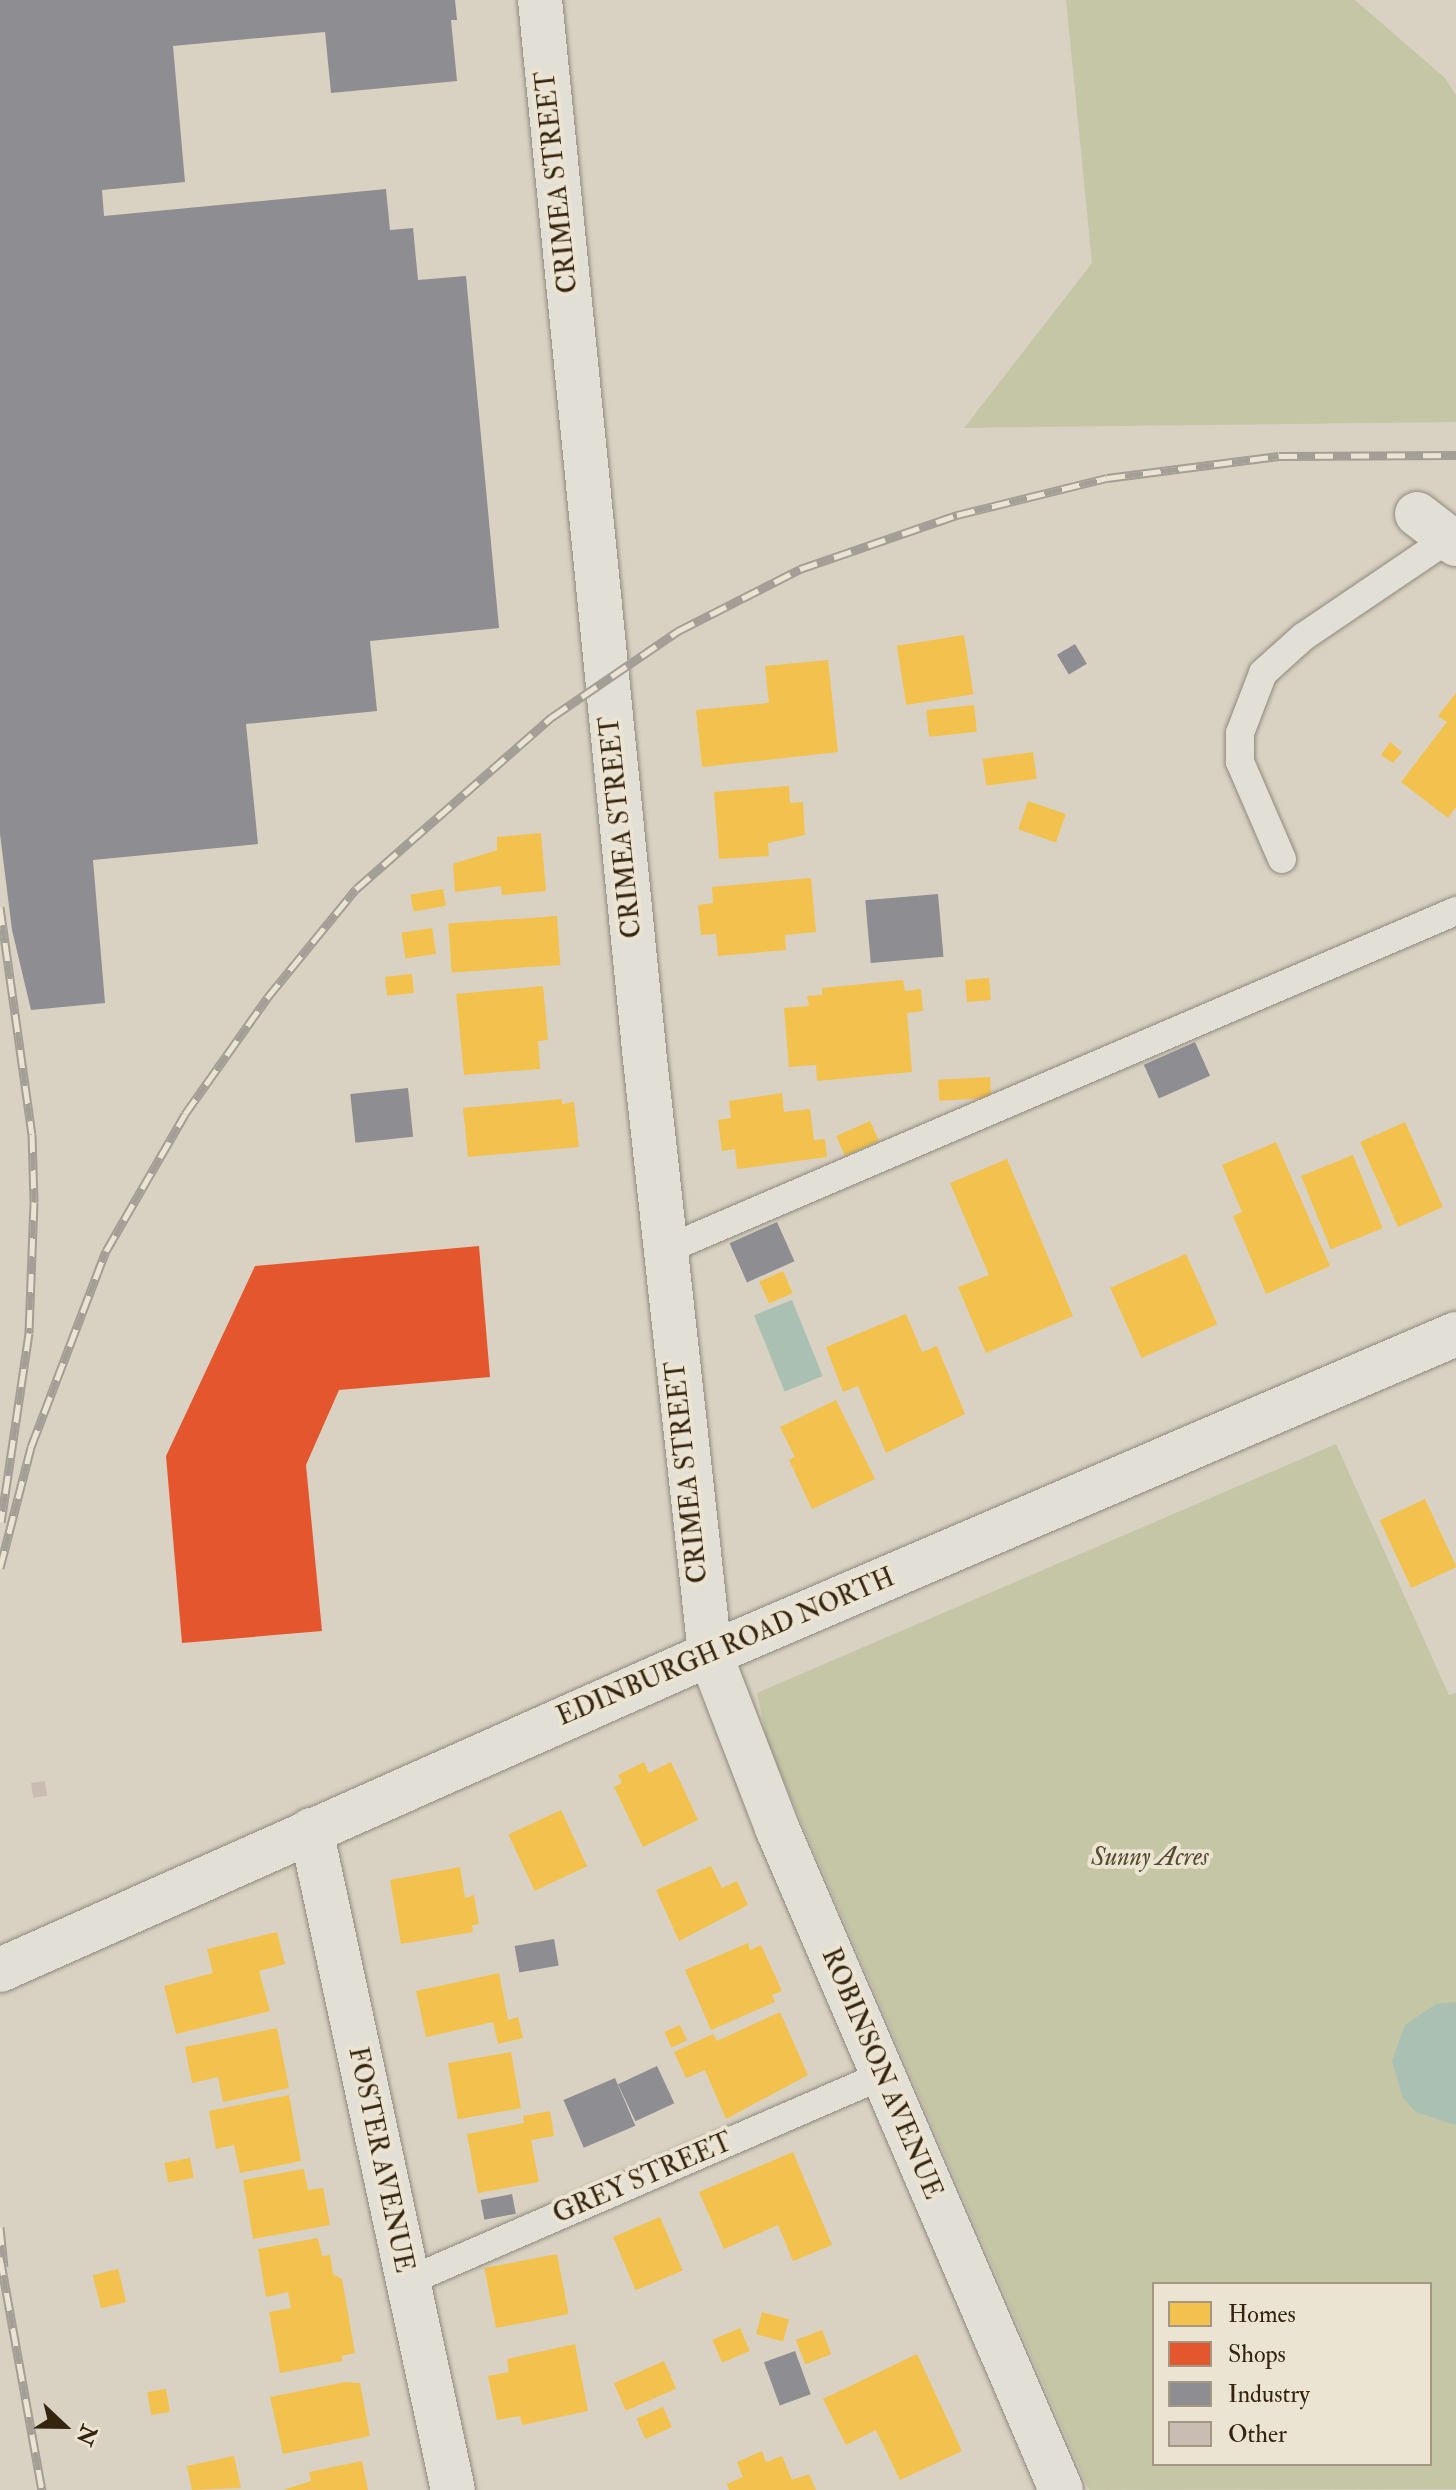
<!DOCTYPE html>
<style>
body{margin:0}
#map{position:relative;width:1456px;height:2490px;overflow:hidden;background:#d9d2c3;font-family:"IM FELL Double Pica",serif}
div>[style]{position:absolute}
.green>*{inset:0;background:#c5c6a6}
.water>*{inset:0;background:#a9c0b3;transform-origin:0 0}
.homes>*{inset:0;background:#f2c14e;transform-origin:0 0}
.shops>*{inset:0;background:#e4572e}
.industry>*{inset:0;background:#8d8d92;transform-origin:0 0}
.building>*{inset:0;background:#c9bcb2;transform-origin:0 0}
.roads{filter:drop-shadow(0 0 2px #90897e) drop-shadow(0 0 2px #90897e)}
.lane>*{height:28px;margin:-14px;padding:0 14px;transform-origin:14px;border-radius:14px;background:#e2dfd7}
.street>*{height:44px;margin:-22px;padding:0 22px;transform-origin:22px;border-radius:22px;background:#e2dfd7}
.secondary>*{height:44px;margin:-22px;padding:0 22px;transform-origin:22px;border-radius:22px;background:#e2dfd7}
.rail>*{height:9px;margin-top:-4.5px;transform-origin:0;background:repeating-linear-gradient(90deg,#ece4d2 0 18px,#a39e96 0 36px);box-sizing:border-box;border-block:2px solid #a39e96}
span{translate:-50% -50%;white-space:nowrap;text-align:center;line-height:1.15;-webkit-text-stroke:8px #ece4d2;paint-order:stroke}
.street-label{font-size:26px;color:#35250f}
.park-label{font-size:26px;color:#554b2f;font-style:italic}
.legend{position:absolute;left:1152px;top:2282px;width:280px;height:184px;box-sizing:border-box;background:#ece4d2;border:2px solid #a39884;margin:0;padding:10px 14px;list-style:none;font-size:24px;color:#35250f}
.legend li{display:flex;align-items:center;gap:16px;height:40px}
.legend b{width:40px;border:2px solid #a39884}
.north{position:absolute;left:24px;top:2386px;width:80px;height:80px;-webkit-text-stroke:6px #ece4d2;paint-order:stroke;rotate:112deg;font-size:22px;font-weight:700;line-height:32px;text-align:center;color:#35250f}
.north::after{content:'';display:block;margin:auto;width:28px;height:36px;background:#35250f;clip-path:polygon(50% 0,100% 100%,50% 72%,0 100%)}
</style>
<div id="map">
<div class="green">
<div style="clip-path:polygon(1066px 0,1355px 0,1445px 78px,1456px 95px,1456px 422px,964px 428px,1092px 263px)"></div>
<div style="clip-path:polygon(evenodd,1336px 1444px,1449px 1695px,1456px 1693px,1456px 2489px,1089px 2490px,768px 1744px,757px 1693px,1336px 1444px,1154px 2284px,1430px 2284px,1430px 2464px,1154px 2464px,1154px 2284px)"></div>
</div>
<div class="water">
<div style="left:792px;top:1300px;width:82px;height:41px;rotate:68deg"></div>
<div style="clip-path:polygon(1456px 2002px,1456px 2124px,1452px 2124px,1416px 2112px,1403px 2098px,1392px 2061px,1405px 2025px,1436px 2004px)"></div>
</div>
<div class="homes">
<div style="left:964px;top:635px;width:60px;height:68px;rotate:81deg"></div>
<div style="clip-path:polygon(828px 660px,838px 752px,702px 767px,696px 710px,769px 703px,765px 666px)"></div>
<div style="clip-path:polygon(1456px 693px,1456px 807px,1448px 818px,1401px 782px,1447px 722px,1438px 716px)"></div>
<div style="left:974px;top:705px;width:27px;height:48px;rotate:84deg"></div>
<div style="clip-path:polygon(1390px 742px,1402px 752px,1393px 763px,1381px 755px)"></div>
<div style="left:1033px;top:752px;width:27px;height:51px;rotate:82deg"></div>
<div style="clip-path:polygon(789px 786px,790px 803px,803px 802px,805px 835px,768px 843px,769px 856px,719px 859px,714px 792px)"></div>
<div style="left:1028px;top:801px;width:40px;height:30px;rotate:19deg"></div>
<div style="clip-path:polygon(541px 833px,546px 891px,502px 895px,501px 886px,455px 892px,453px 864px,497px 850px,497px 837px)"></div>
<div style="clip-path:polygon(811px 878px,816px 932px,785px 935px,786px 950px,718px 956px,716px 934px,701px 935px,698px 905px,713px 903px,712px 887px)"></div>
<div style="left:443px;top:889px;width:17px;height:33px;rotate:80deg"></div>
<div style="left:557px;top:916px;width:49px;height:109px;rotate:86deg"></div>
<div style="left:432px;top:928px;width:26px;height:31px;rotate:81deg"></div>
<div style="left:412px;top:974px;width:19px;height:27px;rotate:84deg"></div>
<div style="left:989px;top:978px;width:22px;height:24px;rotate:85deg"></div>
<div style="clip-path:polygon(903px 980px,905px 991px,921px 989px,923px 1011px,907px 1013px,912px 1072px,817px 1081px,816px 1065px,789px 1067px,784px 1008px,809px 1006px,807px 996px,822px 995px,822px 988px)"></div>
<div style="clip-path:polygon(543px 986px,548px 1040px,538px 1041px,540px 1069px,464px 1075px,456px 994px)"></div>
<div style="left:990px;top:1077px;width:21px;height:52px;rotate:87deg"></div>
<div style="clip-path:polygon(782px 1093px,784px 1112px,810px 1109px,814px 1140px,825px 1139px,827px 1157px,737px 1169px,735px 1149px,722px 1151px,718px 1120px,731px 1118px,729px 1101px)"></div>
<div style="clip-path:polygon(562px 1099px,562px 1104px,574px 1102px,579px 1147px,468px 1157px,463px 1108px)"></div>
<div style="left:870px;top:1121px;width:22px;height:37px;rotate:66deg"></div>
<div style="left:1405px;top:1122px;width:93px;height:49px;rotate:66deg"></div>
<div style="clip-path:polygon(1276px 1142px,1330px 1266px,1266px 1294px,1233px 1216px,1242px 1212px,1222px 1165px)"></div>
<div style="left:1353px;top:1155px;width:79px;height:56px;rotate:68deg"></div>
<div style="clip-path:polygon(1007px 1159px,1073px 1316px,986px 1353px,958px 1287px,989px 1275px,950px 1183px)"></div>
<div style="left:1186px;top:1254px;width:77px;height:83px;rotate:66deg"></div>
<div style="left:783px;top:1271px;width:24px;height:26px;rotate:66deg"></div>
<div style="clip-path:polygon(906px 1314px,922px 1352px,937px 1346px,965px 1414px,886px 1453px,858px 1386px,843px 1392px,826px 1347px)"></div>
<div style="clip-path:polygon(836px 1400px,875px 1479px,812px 1509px,789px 1460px,795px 1457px,780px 1427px)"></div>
<div style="left:1425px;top:1499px;width:75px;height:50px;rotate:65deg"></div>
<div style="clip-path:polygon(644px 1762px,649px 1773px,671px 1762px,698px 1820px,643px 1847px,614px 1787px,622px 1783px,618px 1775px)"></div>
<div style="left:561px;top:1810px;width:62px;height:58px;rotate:65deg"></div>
<div style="clip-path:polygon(711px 1866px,722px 1888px,737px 1881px,748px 1905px,679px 1941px,656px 1890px)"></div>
<div style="clip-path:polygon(460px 1867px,465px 1898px,474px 1895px,479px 1924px,472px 1925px,473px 1932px,401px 1944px,390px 1880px)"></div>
<div style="clip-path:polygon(277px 1932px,285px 1964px,259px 1971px,270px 2011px,176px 2034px,164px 1986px,213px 1973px,207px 1949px)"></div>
<div style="clip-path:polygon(748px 1943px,750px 1950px,761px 1945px,782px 1991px,772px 1995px,775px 2002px,711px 2030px,685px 1970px)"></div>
<div style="clip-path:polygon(499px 1973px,508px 2020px,518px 2017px,523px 2038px,498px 2044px,493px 2022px,426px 2037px,416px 1991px)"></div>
<div style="clip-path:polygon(780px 2012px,808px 2075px,726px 2119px,705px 2070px,686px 2078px,674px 2052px,713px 2034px,717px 2041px)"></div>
<div style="left:680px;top:2025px;width:17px;height:17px;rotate:66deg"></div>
<div style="clip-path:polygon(277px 2028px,289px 2088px,223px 2102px,218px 2077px,192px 2083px,185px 2047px)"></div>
<div style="left:511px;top:2052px;width:57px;height:64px;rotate:80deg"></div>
<div style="clip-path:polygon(289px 2095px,301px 2161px,240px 2173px,234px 2145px,216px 2149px,209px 2111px)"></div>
<div style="clip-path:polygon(550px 2111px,554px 2136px,531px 2140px,539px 2182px,478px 2193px,467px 2134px,524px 2123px,523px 2116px)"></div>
<div style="clip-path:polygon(793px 2152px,832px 2245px,793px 2261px,778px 2225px,724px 2249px,699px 2192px)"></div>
<div style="left:190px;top:2158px;width:20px;height:26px;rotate:79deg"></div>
<div style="clip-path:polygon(304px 2169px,308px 2190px,323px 2188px,330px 2225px,253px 2239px,243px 2180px)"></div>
<div style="left:660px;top:2217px;width:58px;height:51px;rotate:67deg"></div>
<div style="clip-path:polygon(318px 2238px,322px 2256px,330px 2255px,333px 2274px,342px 2279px,355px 2353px,341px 2356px,343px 2361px,280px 2373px,269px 2312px,291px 2308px,288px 2292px,266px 2297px,258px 2249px)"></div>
<div style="left:557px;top:2254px;width:61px;height:74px;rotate:79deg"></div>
<div style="left:118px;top:2269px;width:34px;height:26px;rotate:76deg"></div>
<div style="left:762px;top:2312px;width:28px;height:23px;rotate:15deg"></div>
<div style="left:740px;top:2328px;width:25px;height:30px;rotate:67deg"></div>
<div style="left:822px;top:2330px;width:26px;height:28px;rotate:69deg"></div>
<div style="clip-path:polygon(575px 2344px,588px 2411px,522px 2425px,520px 2416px,497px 2420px,488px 2376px,509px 2372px,507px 2359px)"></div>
<div style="clip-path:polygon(917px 2354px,962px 2451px,900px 2480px,876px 2430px,846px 2445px,823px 2399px)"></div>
<div style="left:664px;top:2361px;width:30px;height:55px;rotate:66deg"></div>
<div style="clip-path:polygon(345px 2382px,360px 2383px,370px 2436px,283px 2454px,270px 2397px)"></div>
<div style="left:166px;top:2389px;width:23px;height:19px;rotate:80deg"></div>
<div style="left:663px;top:2407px;width:22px;height:29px;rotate:66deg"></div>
<div style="clip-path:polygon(762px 2451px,766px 2462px,782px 2456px,792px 2480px,809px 2474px,816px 2490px,729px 2490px,727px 2484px,743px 2477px,737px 2462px)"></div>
<div style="clip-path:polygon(234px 2456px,241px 2488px,192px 2490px,187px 2466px)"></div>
<div style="clip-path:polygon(362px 2461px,368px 2490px,283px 2490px,311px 2481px,309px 2472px)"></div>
</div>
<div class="shops">
<div style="clip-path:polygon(479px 1246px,490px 1377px,339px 1390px,313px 1449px,306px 1465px,322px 1631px,182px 1643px,166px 1456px,255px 1266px)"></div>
</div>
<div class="industry">
<div style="clip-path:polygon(0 0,455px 0,457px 20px,451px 20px,457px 81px,331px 93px,325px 32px,173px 46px,185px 182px,102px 190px,104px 216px,386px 189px,390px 230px,413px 228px,418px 280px,466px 276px,499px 628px,370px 641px,377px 711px,246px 724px,258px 844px,93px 860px,105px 1003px,31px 1010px,12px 930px,0 834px)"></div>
<div style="left:1075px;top:644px;width:23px;height:21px;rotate:59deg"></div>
<div style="left:938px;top:894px;width:63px;height:73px;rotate:85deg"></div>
<div style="left:1195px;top:1042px;width:37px;height:56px;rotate:66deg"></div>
<div style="left:408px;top:1088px;width:49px;height:58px;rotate:84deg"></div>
<div style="left:777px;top:1222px;width:43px;height:52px;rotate:66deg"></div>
<div style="left:554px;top:1939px;width:27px;height:40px;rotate:80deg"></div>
<div style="left:657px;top:2066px;width:41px;height:43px;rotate:65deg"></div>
<div style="left:615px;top:2078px;width:52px;height:56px;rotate:67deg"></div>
<div style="left:512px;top:2194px;width:20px;height:32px;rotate:79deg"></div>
<div style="left:795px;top:2351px;width:46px;height:33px;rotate:70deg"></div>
</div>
<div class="building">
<div style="left:45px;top:1781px;width:15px;height:14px;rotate:82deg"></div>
</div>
<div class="roads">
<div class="lane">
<div style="left:1282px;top:859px;width:106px;rotate:-113.4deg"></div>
<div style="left:1240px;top:762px;width:29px;rotate:-90deg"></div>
<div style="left:1240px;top:733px;width:64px;rotate:-69deg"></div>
<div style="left:1263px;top:673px;width:54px;rotate:-42deg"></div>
<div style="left:1303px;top:637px;width:176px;rotate:-34.1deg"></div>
<div style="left:665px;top:1250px;width:861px;rotate:-23.2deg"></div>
<div style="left:406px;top:2282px;width:518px;rotate:-23.45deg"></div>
</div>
<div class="street">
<div style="left:540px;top:0;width:1055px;rotate:84.34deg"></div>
<div style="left:644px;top:1050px;width:608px;rotate:83.76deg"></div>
<div style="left:710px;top:1654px;width:186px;rotate:68.9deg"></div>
<div style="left:777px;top:1828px;width:720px;rotate:66.78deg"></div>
<div style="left:1417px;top:514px;width:49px;rotate:37.6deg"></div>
<div style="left:311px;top:1830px;width:675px;rotate:77.86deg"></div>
</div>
<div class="secondary">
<div style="left:0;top:1970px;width:777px;rotate:-23.99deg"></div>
<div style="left:710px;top:1654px;width:812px;rotate:-23.22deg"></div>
</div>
</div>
<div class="rail">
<div style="left:0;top:907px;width:229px;rotate:82deg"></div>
<div style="left:32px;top:1134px;width:68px;rotate:88.3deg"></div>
<div style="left:34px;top:1202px;width:131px;rotate:92.2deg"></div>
<div style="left:29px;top:1333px;width:191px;rotate:98.4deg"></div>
<div style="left:0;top:1568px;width:125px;rotate:-75.6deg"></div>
<div style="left:31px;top:1447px;width:210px;rotate:-69.1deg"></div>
<div style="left:106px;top:1251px;width:158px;rotate:-60deg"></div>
<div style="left:185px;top:1114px;width:142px;rotate:-54.7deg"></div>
<div style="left:267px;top:998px;width:141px;rotate:-50.8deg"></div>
<div style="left:356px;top:889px;width:261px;rotate:-41.3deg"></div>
<div style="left:552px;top:717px;width:153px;rotate:-34.3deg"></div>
<div style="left:678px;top:631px;width:137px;rotate:-26.9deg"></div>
<div style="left:800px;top:569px;width:166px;rotate:-19deg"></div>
<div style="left:957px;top:515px;width:154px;rotate:-13.9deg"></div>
<div style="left:1107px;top:478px;width:173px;rotate:-7.3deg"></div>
<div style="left:1279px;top:456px;width:177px;rotate:-0.3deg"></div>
<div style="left:0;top:2227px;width:40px;rotate:84.3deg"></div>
<div style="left:0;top:2257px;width:237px;rotate:79.8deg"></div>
</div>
<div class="street-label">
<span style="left:558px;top:182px;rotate:-96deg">CRIMEA STREET</span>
<span style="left:622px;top:827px;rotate:-96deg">CRIMEA STREET</span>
<span style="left:688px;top:1472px;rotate:-96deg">CRIMEA STREET</span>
<span style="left:726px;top:1648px;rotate:-23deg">EDINBURGH ROAD NORTH</span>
<span style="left:881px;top:2074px;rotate:67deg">ROBINSON AVENUE</span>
<span style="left:380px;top:2160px;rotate:78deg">FOSTER AVENUE</span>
<span style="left:643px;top:2179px;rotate:-23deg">GREY STREET</span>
</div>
<div class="park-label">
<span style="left:1150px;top:1858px">Sunny Acres</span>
</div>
<ul class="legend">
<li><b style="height:22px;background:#f2c14e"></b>Homes</li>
<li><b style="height:22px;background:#e4572e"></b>Shops</li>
<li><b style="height:22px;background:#8d8d92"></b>Industry</li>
<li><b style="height:22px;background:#c9bcb2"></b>Other</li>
</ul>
<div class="north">N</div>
</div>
